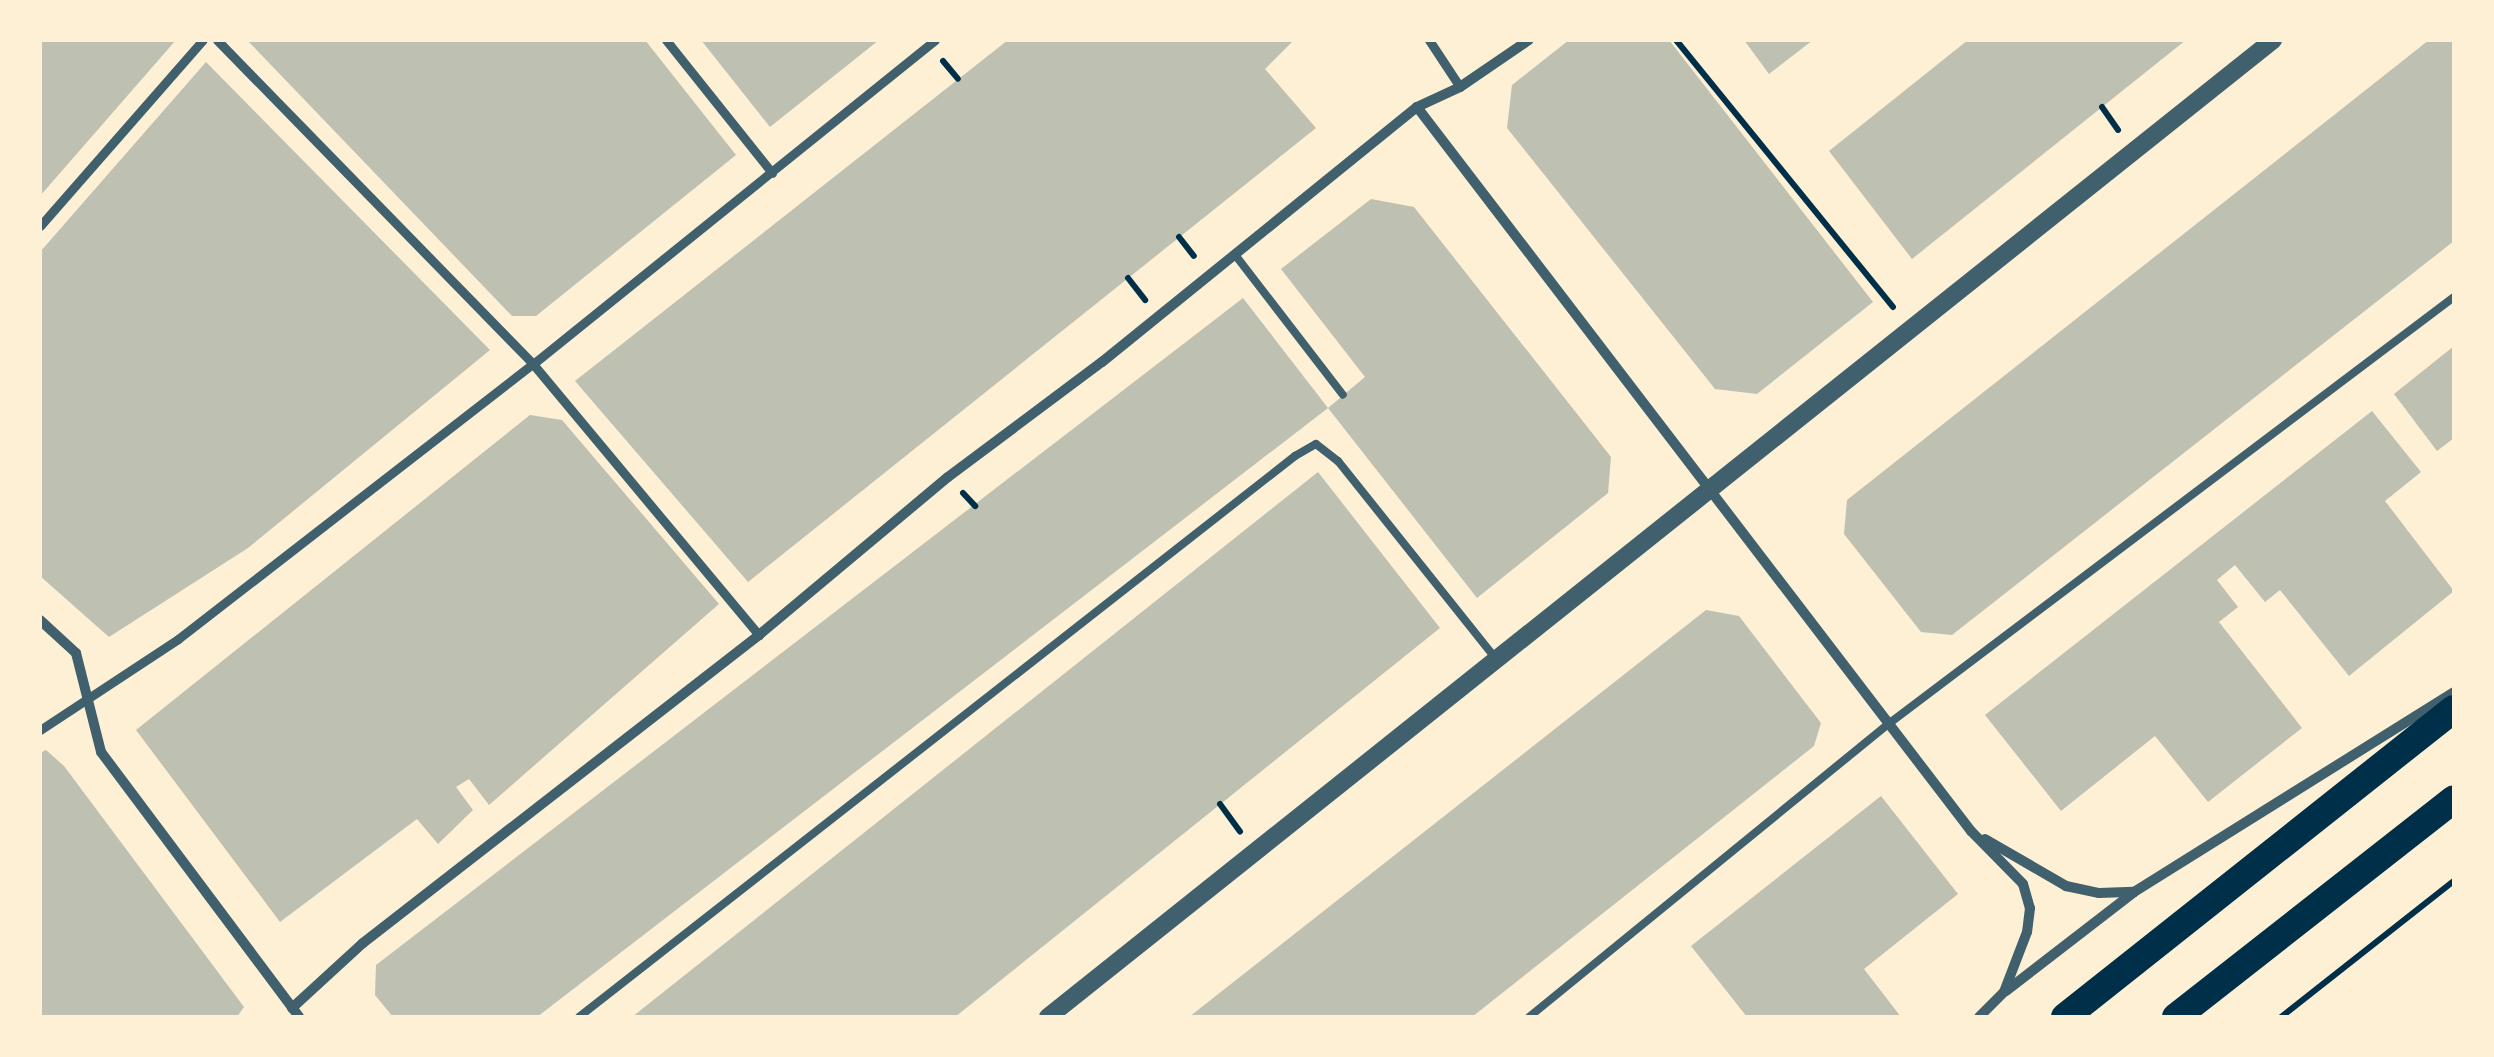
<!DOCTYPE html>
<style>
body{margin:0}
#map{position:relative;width:2494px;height:1057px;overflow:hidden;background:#fdf0d5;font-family:"Archivo Narrow",sans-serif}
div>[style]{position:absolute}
.building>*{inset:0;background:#bec0b2}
.path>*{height:6px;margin:-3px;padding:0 3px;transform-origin:3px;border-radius:3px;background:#003049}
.service>*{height:8px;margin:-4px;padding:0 4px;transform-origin:4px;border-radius:4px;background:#3f606c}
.pedestrian>*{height:9px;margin:-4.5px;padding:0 4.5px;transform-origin:4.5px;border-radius:4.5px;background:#3f606c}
.minor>*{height:10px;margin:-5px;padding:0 5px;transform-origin:5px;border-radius:5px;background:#3f606c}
.tertiary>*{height:18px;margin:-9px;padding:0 9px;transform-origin:9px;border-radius:9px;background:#3f606c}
.trunk>*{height:28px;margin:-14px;padding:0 14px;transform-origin:14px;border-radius:14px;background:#003049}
span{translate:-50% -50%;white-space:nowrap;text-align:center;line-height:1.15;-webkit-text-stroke:10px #fdf0d5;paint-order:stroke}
.frame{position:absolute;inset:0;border:42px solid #fdf0d5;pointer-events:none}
</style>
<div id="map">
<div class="building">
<div style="clip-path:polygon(40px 40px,176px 40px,40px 196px)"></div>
<div style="clip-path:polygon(247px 40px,645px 40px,736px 155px,536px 316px,512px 316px)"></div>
<div style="clip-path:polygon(701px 40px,879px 40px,770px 127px)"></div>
<div style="clip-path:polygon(1008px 40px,1294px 40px,1265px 69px,1316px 128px,748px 582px,575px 381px)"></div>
<div style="clip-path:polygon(1569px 40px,1669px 40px,1873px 302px,1757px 394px,1715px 389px,1507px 128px,1512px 85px)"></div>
<div style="clip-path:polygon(1744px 40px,1813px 40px,1769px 74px)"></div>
<div style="clip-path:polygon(1968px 40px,2186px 40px,1912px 259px,1829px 151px)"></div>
<div style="clip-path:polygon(2429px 40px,2454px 40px,2454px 241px,1952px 635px,1921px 632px,1844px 534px,1847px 500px)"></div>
<div style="clip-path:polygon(206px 62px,490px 350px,248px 548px,109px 637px,40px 576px,40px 252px)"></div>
<div style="clip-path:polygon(1371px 199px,1414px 207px,1611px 457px,1608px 493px,1477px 598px,1328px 408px,1365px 377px,1281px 269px)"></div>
<div style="clip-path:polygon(1243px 298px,1328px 408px,537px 1017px,393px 1017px,375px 995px,376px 965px)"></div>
<div style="clip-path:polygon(2454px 346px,2454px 438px,2437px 451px,2394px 394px)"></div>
<div style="clip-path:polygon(2372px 411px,2421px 472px,2385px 501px,2454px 591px,2349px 676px,2280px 590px,2265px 602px,2235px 565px,2217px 580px,2238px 607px,2219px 622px,2302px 728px,2208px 802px,2155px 736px,2061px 811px,1985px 715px)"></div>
<div style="clip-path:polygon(530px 415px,562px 420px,719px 604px,489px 805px,469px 779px,456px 787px,473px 810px,438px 844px,417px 819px,280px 922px,136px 730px)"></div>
<div style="clip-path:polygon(1318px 472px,1440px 628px,955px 1017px,632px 1017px)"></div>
<div style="clip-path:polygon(1706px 610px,1739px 616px,1821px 723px,1814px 746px,1472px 1017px,1189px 1017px)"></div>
<div style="clip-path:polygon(46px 750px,64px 766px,244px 1007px,237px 1017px,40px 1017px,40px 753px)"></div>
<div style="clip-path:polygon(1881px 796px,1958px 894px,1864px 969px,1901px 1017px,1747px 1017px,1691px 946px)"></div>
</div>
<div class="path">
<div style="left:1676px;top:40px;width:344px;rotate:50.9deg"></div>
<div style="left:943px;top:61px;width:23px;rotate:50deg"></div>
<div style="left:2102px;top:107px;width:28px;rotate:55deg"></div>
<div style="left:1179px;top:237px;width:24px;rotate:52deg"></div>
<div style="left:1128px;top:278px;width:28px;rotate:52deg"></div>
<div style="left:963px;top:493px;width:18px;rotate:47deg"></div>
<div style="left:1220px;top:804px;width:34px;rotate:54deg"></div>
<div style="left:2281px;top:1017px;width:220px;rotate:-38.2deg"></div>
</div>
<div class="service">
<div style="left:1236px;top:256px;width:175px;rotate:52.4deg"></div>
<div style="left:579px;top:1017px;width:910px;rotate:-38.08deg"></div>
<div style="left:1295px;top:456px;width:24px;rotate:-30deg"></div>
<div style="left:1316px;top:444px;width:28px;rotate:38deg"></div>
<div style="left:1338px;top:461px;width:253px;rotate:51.4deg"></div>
<div style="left:1529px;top:1017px;width:467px;rotate:-39.2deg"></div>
<div style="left:1891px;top:722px;width:705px;rotate:-37.05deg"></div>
</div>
<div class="pedestrian">
<div style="left:217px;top:40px;width:453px;rotate:45.7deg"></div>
<div style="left:533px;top:364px;width:353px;rotate:50.2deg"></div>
<div style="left:666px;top:40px;width:170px;rotate:51.4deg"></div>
<div style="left:1429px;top:40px;width:56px;rotate:56.6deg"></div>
<div style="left:40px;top:226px;width:247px;rotate:-48.8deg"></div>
<div style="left:40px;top:730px;width:165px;rotate:-33.4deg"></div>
<div style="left:178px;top:639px;width:449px;rotate:-37.8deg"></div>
<div style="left:533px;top:364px;width:516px;rotate:-38.87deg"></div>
</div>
<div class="minor">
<div style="left:1417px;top:107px;width:912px;rotate:52.58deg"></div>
<div style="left:1971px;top:831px;width:74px;rotate:45.5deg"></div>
<div style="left:2023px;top:884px;width:25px;rotate:74deg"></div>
<div style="left:2030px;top:908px;width:24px;rotate:97deg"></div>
<div style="left:2027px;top:932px;width:64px;rotate:111deg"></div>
<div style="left:2004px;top:992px;width:35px;rotate:135deg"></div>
<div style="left:40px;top:620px;width:49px;rotate:42.5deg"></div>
<div style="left:76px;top:653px;width:102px;rotate:75.8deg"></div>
<div style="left:101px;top:752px;width:331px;rotate:53.2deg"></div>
<div style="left:1985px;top:839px;width:94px;rotate:30.1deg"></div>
<div style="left:2066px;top:886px;width:34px;rotate:12deg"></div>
<div style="left:2099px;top:893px;width:35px;rotate:-2deg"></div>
<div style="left:2006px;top:991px;width:162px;rotate:-37.7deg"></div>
<div style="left:2134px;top:892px;width:377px;rotate:-32deg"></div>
<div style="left:292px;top:1008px;width:96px;rotate:-42.5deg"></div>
<div style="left:363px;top:943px;width:502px;rotate:-37.87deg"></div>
<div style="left:759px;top:635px;width:246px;rotate:-39.9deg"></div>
<div style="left:948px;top:477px;width:192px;rotate:-36.8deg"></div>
<div style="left:1102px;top:362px;width:405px;rotate:-39deg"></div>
<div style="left:1417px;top:107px;width:47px;rotate:-24.9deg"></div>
<div style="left:1460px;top:87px;width:83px;rotate:-34.3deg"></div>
</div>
<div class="tertiary">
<div style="left:1048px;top:1017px;width:1567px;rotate:-38.57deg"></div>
</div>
<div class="trunk">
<div style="left:2065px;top:1017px;width:496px;rotate:-38.4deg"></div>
<div style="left:2176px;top:1017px;width:353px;rotate:-38.1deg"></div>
</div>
<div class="frame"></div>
</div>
